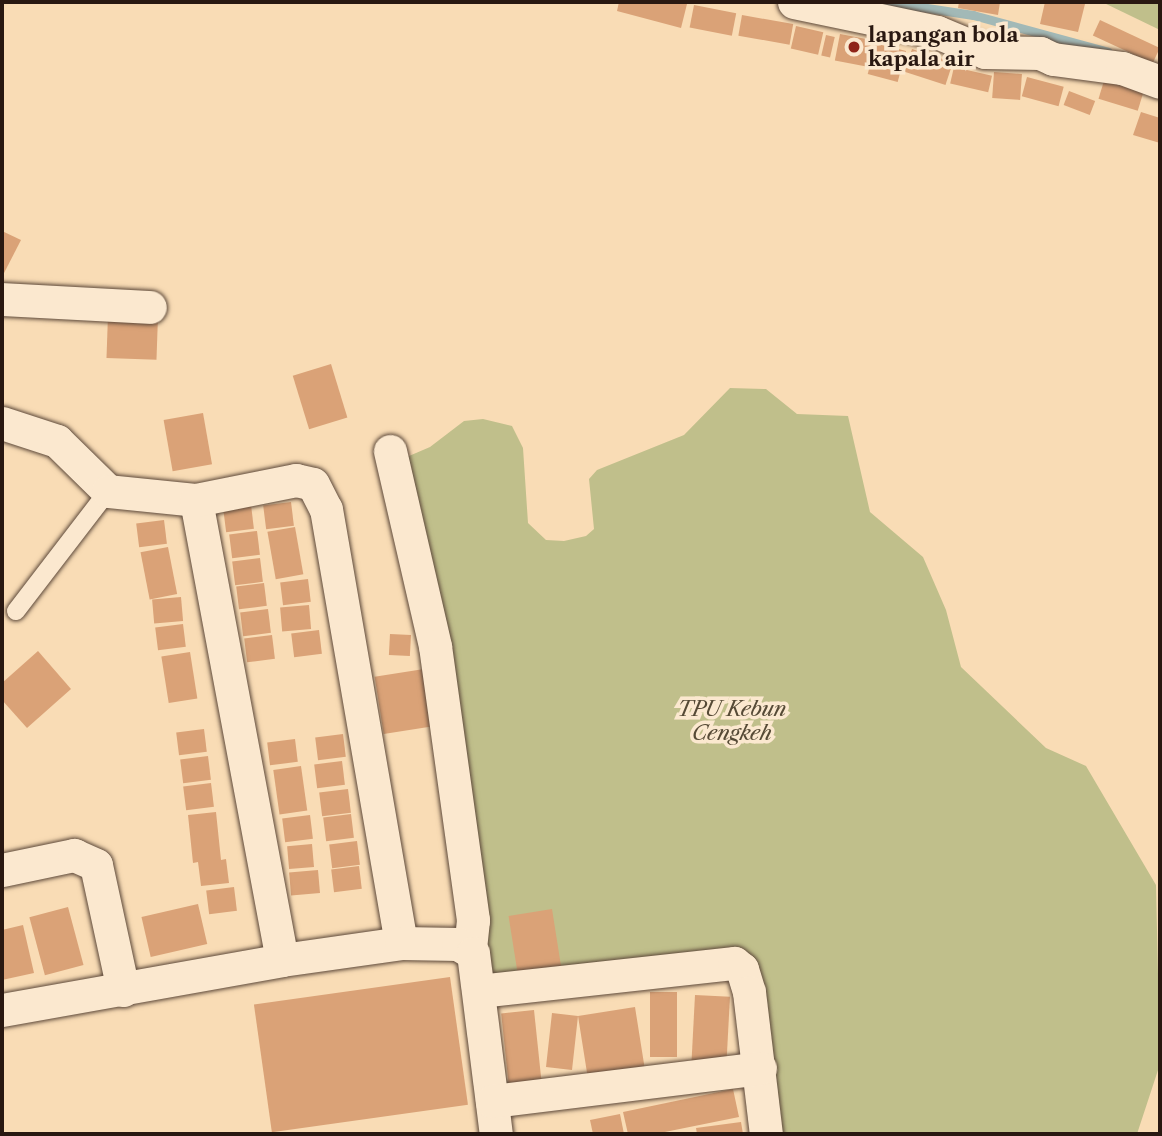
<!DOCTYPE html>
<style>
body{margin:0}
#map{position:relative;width:1162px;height:1136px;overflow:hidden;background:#f9dcb5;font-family:"Libre Caslon Text",serif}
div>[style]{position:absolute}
.green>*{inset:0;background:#c0bf8b}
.stream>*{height:9px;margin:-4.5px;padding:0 4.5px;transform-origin:4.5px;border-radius:4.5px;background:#a2b9b7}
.building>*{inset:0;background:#daa277;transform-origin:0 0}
.roads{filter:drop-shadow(0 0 2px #5d493a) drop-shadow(0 0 2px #5d493a)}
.service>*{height:18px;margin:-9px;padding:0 9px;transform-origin:9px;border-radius:9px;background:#fbe8cf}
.minor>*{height:33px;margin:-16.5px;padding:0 16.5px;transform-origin:16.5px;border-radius:16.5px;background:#fbe8cf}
.dots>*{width:19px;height:19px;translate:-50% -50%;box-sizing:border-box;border:4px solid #fbe8cf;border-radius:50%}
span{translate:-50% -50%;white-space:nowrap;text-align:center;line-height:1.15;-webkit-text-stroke:7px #fbe8cf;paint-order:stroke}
.poi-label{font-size:21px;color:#291811;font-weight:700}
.left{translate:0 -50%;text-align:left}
.park-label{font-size:21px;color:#564a36;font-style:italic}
.frame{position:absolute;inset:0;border:4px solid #291811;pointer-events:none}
</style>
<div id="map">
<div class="green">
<div style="clip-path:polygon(1102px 2px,1160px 2px,1160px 30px)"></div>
<div style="clip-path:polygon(730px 388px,766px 389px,797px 414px,848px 416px,870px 512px,923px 557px,946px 610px,961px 667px,1046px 748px,1086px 766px,1156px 885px,1160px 1064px,1137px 1134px,777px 1134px,742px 956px,490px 985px,402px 459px,430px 447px,464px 421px,483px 419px,512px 426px,523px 448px,528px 523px,546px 540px,564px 541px,586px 536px,594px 529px,589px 479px,597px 470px,684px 435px)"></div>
</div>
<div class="stream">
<div style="left:888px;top:2px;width:86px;rotate:8.7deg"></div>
<div style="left:973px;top:15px;width:140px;rotate:15.3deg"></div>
</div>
<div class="building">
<div style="clip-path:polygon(619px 2px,676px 2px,687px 4px,681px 28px,617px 11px)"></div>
<div style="clip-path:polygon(959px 2px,1000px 2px,998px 15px,958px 8px)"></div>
<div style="clip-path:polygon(1045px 2px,1085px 4px,1078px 32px,1040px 24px)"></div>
<div style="left:694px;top:5px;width:43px;height:23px;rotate:11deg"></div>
<div style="left:742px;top:15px;width:52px;height:21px;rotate:10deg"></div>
<div style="left:1100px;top:20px;width:66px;height:17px;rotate:25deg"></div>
<div style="left:796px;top:26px;width:28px;height:23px;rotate:13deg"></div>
<div style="left:840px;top:34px;width:32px;height:27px;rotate:11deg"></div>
<div style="left:826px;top:35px;width:9px;height:21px;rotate:13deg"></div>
<div style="left:876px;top:43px;width:31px;height:32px;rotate:15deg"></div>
<div style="left:912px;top:49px;width:43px;height:24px;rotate:18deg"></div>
<div style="left:954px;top:67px;width:39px;height:17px;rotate:13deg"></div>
<div style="left:1107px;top:71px;width:41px;height:29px;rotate:17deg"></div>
<div style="left:994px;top:72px;width:28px;height:26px;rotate:4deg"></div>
<div style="left:1027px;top:77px;width:38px;height:20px;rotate:15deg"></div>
<div style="left:1069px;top:91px;width:28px;height:15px;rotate:21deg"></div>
<div style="clip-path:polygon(1141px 112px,1160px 118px,1160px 143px,1133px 135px)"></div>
<div style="clip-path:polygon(2px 231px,21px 240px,2px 277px)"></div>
<div style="left:108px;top:315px;width:50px;height:43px;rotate:2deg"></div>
<div style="left:331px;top:364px;width:56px;height:40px;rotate:73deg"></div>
<div style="left:203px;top:413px;width:52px;height:40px;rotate:80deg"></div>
<div style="left:291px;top:502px;width:24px;height:28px;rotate:83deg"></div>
<div style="left:251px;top:505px;width:24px;height:28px;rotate:83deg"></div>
<div style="left:164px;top:520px;width:24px;height:28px;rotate:83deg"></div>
<div style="left:295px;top:527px;width:48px;height:28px;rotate:80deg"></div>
<div style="left:257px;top:531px;width:24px;height:28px;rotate:83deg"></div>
<div style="left:168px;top:547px;width:48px;height:28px;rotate:79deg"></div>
<div style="left:260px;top:558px;width:24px;height:28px;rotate:83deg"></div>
<div style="left:308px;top:579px;width:23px;height:28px;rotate:83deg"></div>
<div style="left:264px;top:583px;width:23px;height:28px;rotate:83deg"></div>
<div style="left:181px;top:597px;width:24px;height:29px;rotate:85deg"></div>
<div style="left:309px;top:605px;width:24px;height:29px;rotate:85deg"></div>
<div style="left:268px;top:609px;width:24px;height:28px;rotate:83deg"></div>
<div style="left:183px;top:624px;width:23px;height:28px;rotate:83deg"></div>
<div style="left:319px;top:630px;width:24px;height:28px;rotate:83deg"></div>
<div style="left:390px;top:634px;width:21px;height:21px;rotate:3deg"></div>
<div style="left:272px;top:635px;width:24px;height:28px;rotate:83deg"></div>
<div style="clip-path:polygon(38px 651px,71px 689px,27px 728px,2px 700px,2px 683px)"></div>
<div style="left:190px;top:652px;width:47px;height:29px;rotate:81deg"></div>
<div style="left:424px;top:669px;width:58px;height:50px;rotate:81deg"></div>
<div style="left:204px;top:729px;width:23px;height:28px;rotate:83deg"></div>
<div style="left:343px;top:734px;width:23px;height:28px;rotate:83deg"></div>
<div style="left:295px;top:739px;width:23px;height:28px;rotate:83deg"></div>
<div style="left:208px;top:756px;width:24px;height:28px;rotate:83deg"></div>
<div style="left:342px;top:761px;width:24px;height:28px;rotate:83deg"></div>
<div style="left:301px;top:766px;width:45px;height:28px;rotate:82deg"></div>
<div style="left:211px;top:783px;width:24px;height:28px;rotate:83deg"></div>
<div style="left:348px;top:789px;width:24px;height:29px;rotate:83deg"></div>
<div style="clip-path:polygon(216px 812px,221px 860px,226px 859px,229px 883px,201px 886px,198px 862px,193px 863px,188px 815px)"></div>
<div style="left:351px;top:814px;width:24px;height:28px;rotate:83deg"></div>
<div style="left:310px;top:815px;width:24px;height:28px;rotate:83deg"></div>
<div style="left:357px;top:841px;width:24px;height:28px;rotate:83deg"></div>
<div style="left:312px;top:844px;width:23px;height:25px;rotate:85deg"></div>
<div style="left:359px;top:866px;width:23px;height:28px;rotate:83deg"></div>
<div style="left:318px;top:870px;width:23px;height:29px;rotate:85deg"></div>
<div style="left:234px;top:887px;width:24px;height:28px;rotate:83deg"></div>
<div style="left:198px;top:904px;width:41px;height:58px;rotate:77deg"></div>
<div style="left:68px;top:907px;width:60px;height:40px;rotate:75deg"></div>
<div style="left:552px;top:909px;width:65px;height:44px;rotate:81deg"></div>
<div style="clip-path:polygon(23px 925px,34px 973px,2px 980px,2px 930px)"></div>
<div style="left:450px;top:977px;width:129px;height:198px;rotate:82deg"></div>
<div style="left:650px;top:992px;width:27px;height:65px"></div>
<div style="left:695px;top:995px;width:35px;height:66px;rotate:3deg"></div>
<div style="clip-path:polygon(635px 1007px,645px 1070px,588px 1079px,578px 1016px,572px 1070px,546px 1067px,552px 1013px,578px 1016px)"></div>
<div style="left:534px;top:1010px;width:74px;height:33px;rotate:84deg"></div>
<div style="clip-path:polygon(733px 1089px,739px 1117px,655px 1134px,628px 1134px,623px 1112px)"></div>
<div style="clip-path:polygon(620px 1114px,624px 1134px,593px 1134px,590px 1120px)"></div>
<div style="clip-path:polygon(741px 1122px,743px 1134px,697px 1134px,696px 1128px)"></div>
</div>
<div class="roads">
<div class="service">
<div style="left:16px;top:611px;width:151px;rotate:-52.5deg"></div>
</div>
<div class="minor">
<div style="left:794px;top:2px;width:146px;rotate:11.8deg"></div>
<div style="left:937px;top:32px;width:52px;rotate:22.6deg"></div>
<div style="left:985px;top:52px;width:55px;rotate:1deg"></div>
<div style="left:1040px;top:53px;width:14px;rotate:25deg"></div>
<div style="left:1053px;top:59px;width:70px;rotate:7.4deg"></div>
<div style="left:1122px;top:68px;width:40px;rotate:20.2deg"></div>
<div style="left:2px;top:299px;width:148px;rotate:3.1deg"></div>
<div style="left:2px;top:423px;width:58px;rotate:18.1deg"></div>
<div style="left:57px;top:441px;width:71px;rotate:44.4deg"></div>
<div style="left:108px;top:491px;width:88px;rotate:5.8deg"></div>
<div style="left:390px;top:451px;width:200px;rotate:77deg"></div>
<div style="left:435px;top:646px;width:277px;rotate:82.1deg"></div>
<div style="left:473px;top:920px;width:29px;rotate:96deg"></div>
<div style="left:2px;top:870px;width:74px;rotate:-11.8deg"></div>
<div style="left:74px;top:855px;width:24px;rotate:24deg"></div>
<div style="left:96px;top:865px;width:128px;rotate:77.8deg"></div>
<div style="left:282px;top:960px;width:468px;rotate:-100.6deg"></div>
<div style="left:196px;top:500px;width:102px;rotate:-11.3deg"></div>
<div style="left:296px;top:480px;width:17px;rotate:13deg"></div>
<div style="left:313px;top:484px;width:28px;rotate:63deg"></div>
<div style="left:326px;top:509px;width:440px;rotate:80.2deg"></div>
<div style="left:479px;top:991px;width:257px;rotate:-6.3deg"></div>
<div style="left:734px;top:963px;width:10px;rotate:37deg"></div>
<div style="left:742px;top:969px;width:24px;rotate:73deg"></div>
<div style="left:749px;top:992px;width:143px;rotate:83.2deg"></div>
<div style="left:2px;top:1010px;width:284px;rotate:-10.1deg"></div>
<div style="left:282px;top:960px;width:120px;rotate:-8.1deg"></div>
<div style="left:401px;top:943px;width:57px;rotate:1deg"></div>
<div style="left:458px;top:944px;width:17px;rotate:31deg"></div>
<div style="left:473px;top:953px;width:182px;rotate:82.8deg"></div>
<div style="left:492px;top:1101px;width:270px;rotate:-7deg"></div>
</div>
</div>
<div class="dots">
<div style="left:854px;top:47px;background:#8f2418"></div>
</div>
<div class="poi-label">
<span class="left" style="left:868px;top:47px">lapangan bola<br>kapala air</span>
</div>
<div class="park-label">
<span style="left:732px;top:721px">TPU Kebun<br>Cengkeh</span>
</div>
<div class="frame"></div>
</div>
